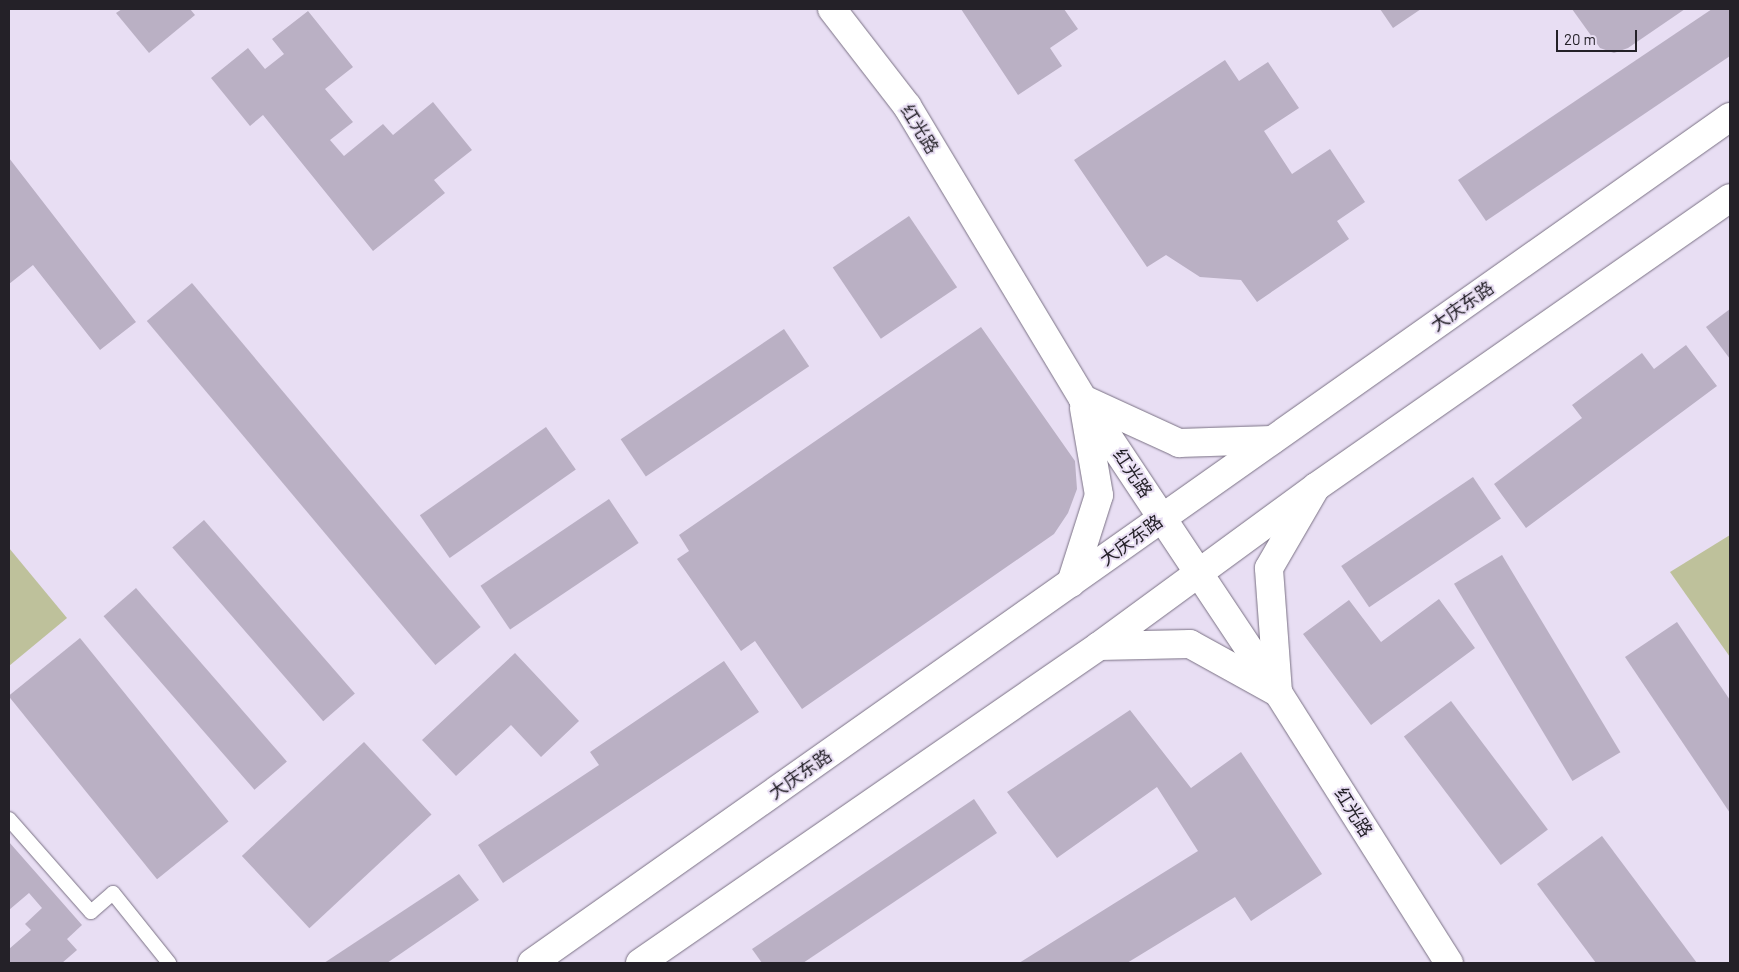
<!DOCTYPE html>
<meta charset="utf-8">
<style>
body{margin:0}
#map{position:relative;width:1739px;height:972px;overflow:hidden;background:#e8def3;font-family:Barlow,"Noto Sans SC",sans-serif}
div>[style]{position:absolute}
.green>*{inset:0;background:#bec19b}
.building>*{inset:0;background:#bab0c4;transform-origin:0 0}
.roads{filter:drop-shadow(0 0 1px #7a7184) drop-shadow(0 0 1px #7a7184)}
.lane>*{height:14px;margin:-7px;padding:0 7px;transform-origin:7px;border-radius:7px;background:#fff}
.secondary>*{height:28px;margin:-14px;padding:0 14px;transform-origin:14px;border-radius:14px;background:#fff}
.primary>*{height:28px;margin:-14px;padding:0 14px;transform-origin:14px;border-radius:14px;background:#fff}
span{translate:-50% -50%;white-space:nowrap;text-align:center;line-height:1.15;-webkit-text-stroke:4px #e8def3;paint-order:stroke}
.street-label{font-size:18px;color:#242128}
.frame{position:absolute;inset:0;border:10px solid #242128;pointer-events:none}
.scale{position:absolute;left:1556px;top:30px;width:81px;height:22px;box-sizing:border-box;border:2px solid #242128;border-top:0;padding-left:6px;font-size:15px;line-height:18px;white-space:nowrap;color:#242128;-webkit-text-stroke:4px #e8def3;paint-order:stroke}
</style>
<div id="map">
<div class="green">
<div style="clip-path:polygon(1730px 535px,1730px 657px,1670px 572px)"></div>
<div style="clip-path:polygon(9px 548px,67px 618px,9px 666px)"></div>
</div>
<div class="building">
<div style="clip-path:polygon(122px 9px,190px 9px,195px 15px,149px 53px,116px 13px)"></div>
<div style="clip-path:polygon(961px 9px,1064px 9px,1078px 29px,1050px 48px,1062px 66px,1018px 95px)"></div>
<div style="clip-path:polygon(1380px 9px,1421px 9px,1393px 28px)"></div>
<div style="clip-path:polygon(1572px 9px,1685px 9px,1628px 48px,1614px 53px,1600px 48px)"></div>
<div style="clip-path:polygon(1712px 9px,1730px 9px,1730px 56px,1486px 221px,1458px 180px)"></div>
<div style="clip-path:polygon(308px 11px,353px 67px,325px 89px,353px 122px,330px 140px,344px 156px,383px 124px,393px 135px,433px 102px,472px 150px,434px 180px,445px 193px,373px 251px,263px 115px,250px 126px,211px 78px,248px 48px,265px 69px,284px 54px,272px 39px)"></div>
<div style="clip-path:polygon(1225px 60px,1239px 81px,1268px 62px,1299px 108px,1264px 131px,1292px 174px,1330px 149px,1365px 202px,1337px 221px,1349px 239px,1257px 302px,1241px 280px,1200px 277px,1166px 255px,1147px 267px,1074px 160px)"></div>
<div style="clip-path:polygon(9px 158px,136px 322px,100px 350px,33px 265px,9px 284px)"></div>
<div style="left:909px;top:216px;width:86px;height:92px;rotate:56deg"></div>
<div style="left:192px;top:283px;width:449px;height:59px;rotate:50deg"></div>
<div style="clip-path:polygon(1730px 309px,1730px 359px,1706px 327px)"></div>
<div style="clip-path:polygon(981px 327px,1075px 461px,1077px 489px,1068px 513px,1054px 534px,802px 709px,755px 641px,741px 651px,677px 559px,689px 551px,679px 535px)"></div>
<div style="left:784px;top:329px;width:45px;height:197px;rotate:56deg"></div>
<div style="clip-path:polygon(1686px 345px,1717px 386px,1526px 528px,1494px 484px,1582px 418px,1572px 405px,1642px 353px,1654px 369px)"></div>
<div style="left:546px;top:427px;width:52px;height:154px;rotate:55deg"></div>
<div style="left:1473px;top:477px;width:50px;height:159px;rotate:56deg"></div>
<div style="left:609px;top:499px;width:53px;height:155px;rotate:56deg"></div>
<div style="left:204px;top:520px;width:230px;height:42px;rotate:49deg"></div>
<div style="left:1502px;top:555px;width:230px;height:56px;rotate:59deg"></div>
<div style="left:136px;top:588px;width:230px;height:43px;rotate:49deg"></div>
<div style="clip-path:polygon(1439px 599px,1475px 648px,1371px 725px,1303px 634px,1349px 600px,1381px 642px)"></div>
<div style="clip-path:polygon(1677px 622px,1730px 700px,1730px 813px,1625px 657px)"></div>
<div style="left:80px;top:638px;width:236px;height:92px;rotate:51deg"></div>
<div style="clip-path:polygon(515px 653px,579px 721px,541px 757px,511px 725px,456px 776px,422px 740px)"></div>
<div style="clip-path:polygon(724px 661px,759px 712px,503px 883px,478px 845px,599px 765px,590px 752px)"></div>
<div style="left:1451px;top:701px;width:161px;height:59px;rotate:53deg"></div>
<div style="clip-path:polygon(1130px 710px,1191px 788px,1241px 752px,1322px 874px,1251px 921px,1235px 897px,1127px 963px,1019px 963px,1198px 851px,1157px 787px,1057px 858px,1007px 792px)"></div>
<div style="left:364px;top:742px;width:99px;height:167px;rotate:47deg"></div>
<div style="clip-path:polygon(974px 799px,997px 833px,803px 963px,762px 963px,752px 949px)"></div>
<div style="clip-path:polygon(1602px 836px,1697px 963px,1596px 963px,1537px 884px)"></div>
<div style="clip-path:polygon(9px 842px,82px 925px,67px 939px,77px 950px,62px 963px,9px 963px,9px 949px,31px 930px,25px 924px,42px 908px,29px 893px,9px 910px)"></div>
<div style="clip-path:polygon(459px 874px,479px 900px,387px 963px,324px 963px)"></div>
</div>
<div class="roads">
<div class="lane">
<div style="left:9px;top:819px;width:124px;rotate:48.6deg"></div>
<div style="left:91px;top:912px;width:29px;rotate:-41deg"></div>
<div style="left:113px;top:893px;width:90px;rotate:51.3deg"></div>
</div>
<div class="secondary">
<div style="left:832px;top:9px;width:123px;rotate:52.3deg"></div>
<div style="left:907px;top:106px;width:342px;rotate:59deg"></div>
<div style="left:1083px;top:399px;width:354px;rotate:56.4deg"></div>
<div style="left:1279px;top:694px;width:318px;rotate:57.7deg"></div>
<div style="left:1083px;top:399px;width:106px;rotate:24.6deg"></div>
<div style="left:1179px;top:443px;width:93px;rotate:-1.8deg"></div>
<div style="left:1071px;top:583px;width:92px;rotate:-72.3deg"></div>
<div style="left:1099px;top:495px;width:88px;rotate:-99.8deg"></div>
<div style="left:1099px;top:646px;width:91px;rotate:-1.3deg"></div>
<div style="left:1190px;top:644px;width:97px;rotate:28.9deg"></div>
<div style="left:1278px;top:692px;width:124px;rotate:-94.2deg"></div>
<div style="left:1269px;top:568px;width:94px;rotate:-59.9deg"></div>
</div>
<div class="primary">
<div style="left:532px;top:963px;width:1467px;rotate:-35.23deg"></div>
<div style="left:640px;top:963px;width:558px;rotate:-34.63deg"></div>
<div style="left:1099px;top:646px;width:269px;rotate:-36.2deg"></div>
<div style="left:1316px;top:487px;width:505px;rotate:-34.92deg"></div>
</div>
</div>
<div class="street-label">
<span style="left:920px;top:129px;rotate:58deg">红光路</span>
<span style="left:1462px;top:306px;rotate:-35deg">大庆东路</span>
<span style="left:1133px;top:473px;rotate:56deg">红光路</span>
<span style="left:1131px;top:540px;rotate:-36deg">大庆东路</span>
<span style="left:800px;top:774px;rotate:-35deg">大庆东路</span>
<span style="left:1354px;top:812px;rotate:58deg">红光路</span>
</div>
<div class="frame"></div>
<div class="scale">20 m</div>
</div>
